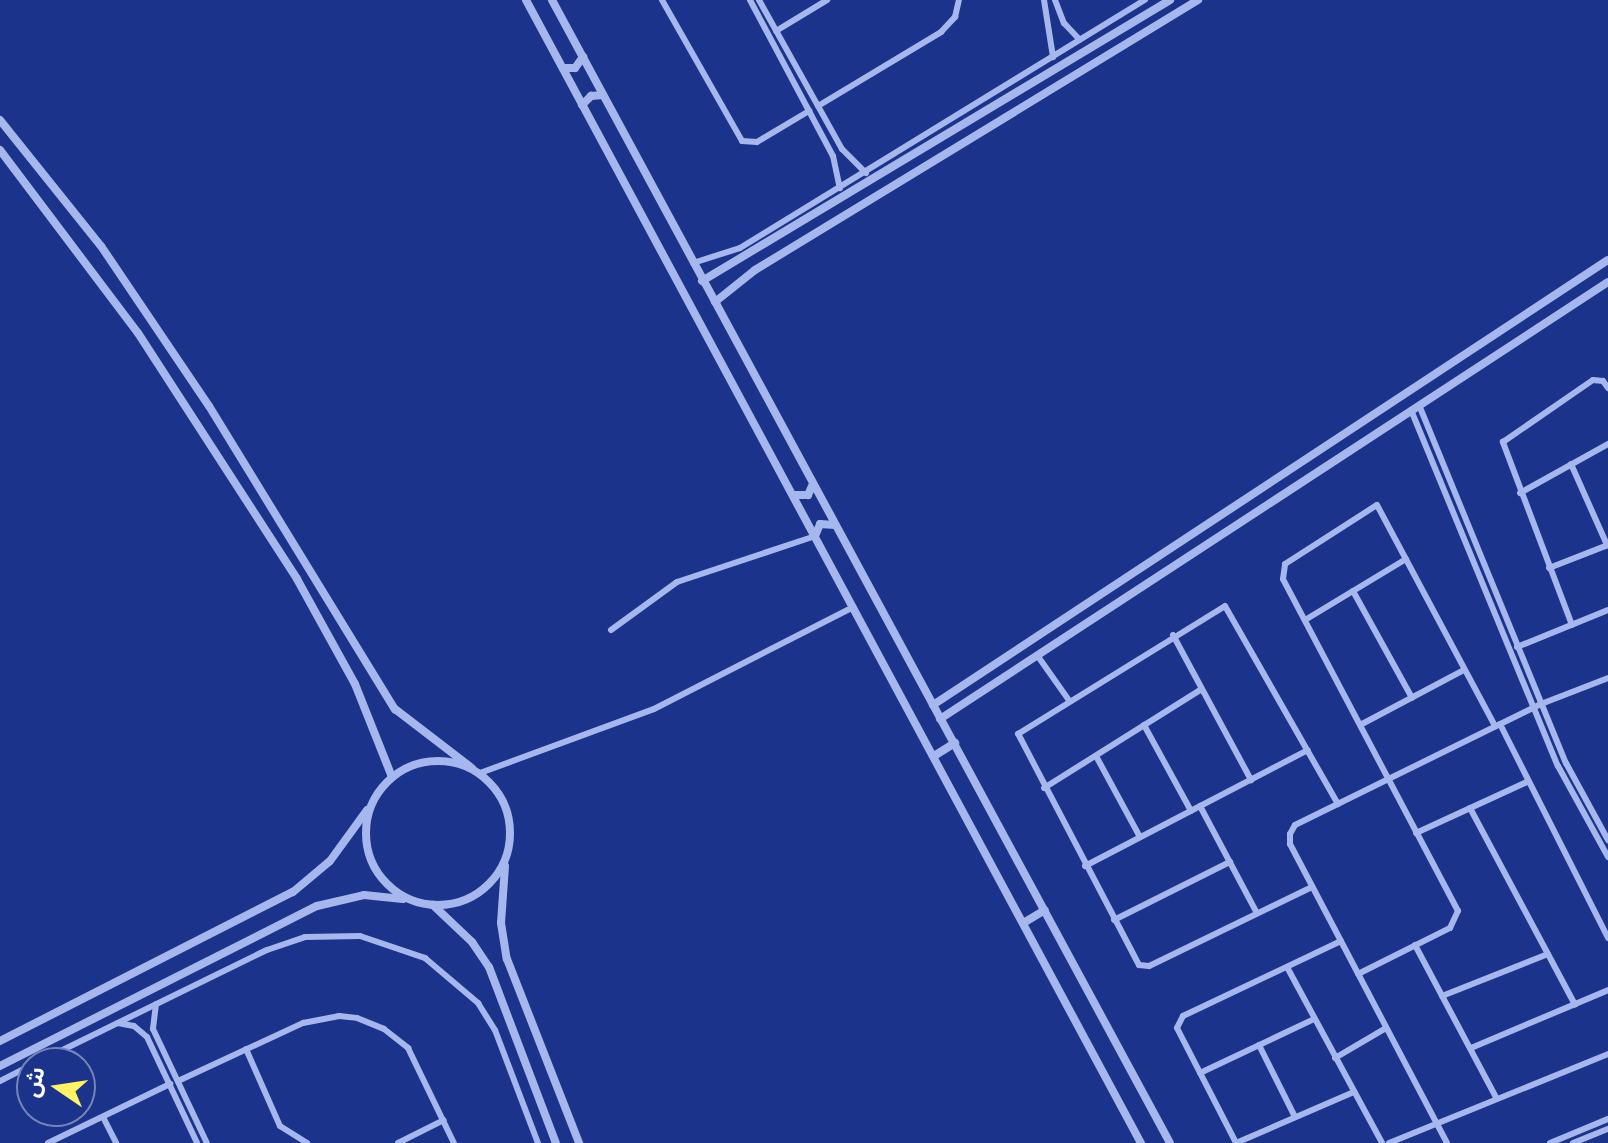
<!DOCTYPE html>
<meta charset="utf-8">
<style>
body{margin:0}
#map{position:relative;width:1608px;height:1143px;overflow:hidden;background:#1b338b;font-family:"Work Sans","Noto Sans Arabic",sans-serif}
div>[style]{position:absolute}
.minor>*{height:6px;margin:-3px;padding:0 3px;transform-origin:3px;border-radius:3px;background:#a6b7ed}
.tertiary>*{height:8px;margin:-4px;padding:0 4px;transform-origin:4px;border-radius:4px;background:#a6b7ed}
.tertiary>.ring{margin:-4px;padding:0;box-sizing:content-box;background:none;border:8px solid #a6b7ed;border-radius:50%}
span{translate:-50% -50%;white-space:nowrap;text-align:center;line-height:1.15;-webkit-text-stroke:8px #1b338b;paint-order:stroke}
.north{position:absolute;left:16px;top:1047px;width:80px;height:80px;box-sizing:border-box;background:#1b338b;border:2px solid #7685b9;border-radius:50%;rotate:283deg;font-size:22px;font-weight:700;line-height:32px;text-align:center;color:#fff}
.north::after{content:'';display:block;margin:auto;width:28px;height:36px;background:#fff362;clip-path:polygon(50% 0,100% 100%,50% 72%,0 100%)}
</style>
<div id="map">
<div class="minor">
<div style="left:662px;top:0;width:162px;rotate:60.4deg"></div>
<div style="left:742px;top:141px;width:15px;rotate:4deg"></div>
<div style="left:757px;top:142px;width:61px;rotate:-30.8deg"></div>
<div style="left:750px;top:0;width:177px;rotate:62deg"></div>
<div style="left:833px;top:156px;width:33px;rotate:78deg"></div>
<div style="left:759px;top:0;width:171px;rotate:60.9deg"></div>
<div style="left:842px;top:149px;width:34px;rotate:45deg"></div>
<div style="left:1044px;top:0;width:58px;rotate:81deg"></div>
<div style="left:1055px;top:0;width:25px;rotate:69deg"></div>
<div style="left:1064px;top:23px;width:23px;rotate:47deg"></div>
<div style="left:776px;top:31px;width:60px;rotate:-31.3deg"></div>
<div style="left:818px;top:106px;width:144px;rotate:-31deg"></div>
<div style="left:941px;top:32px;width:21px;rotate:-47deg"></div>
<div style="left:955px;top:17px;width:17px;rotate:-77deg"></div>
<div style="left:693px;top:263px;width:49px;rotate:-17.7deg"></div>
<div style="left:740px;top:248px;width:475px;rotate:-31.5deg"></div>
<div style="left:1419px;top:405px;width:387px;rotate:67.7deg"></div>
<div style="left:1566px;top:763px;width:88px;rotate:61.4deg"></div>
<div style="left:1411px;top:410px;width:385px;rotate:67.6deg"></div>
<div style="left:1558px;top:766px;width:104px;rotate:61.2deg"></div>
<div style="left:1571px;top:464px;width:89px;rotate:66deg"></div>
<div style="left:1520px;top:493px;width:101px;rotate:-29.1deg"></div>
<div style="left:1549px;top:568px;width:63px;rotate:-21.3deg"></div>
<div style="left:1353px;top:591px;width:122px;rotate:61.1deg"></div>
<div style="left:1305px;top:620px;width:118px;rotate:-31.1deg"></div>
<div style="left:1572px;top:625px;width:196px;rotate:-110.7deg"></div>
<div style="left:1503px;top:442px;width:109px;rotate:-34.6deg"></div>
<div style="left:1593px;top:380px;width:10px;rotate:6deg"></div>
<div style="left:1603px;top:381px;width:9px;rotate:54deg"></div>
<div style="left:611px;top:630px;width:82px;rotate:-36deg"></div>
<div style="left:677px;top:582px;width:145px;rotate:-18.4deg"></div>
<div style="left:1173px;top:635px;width:165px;rotate:61.7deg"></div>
<div style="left:1517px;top:647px;width:98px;rotate:-22.1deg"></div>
<div style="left:1037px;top:655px;width:54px;rotate:54.8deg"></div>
<div style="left:1362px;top:724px;width:115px;rotate:-27.9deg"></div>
<div style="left:1500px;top:724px;width:240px;rotate:63.2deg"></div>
<div style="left:1144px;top:725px;width:98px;rotate:61.3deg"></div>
<div style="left:1096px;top:756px;width:92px;rotate:61.5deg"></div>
<div style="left:480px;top:773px;width:185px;rotate:-20.2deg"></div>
<div style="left:654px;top:709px;width:224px;rotate:-27.1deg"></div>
<div style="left:1044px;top:788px;width:186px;rotate:-32.1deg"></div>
<div style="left:1200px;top:806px;width:121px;rotate:62deg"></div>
<div style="left:1470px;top:808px;width:223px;rotate:61.9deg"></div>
<div style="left:1416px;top:833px;width:124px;rotate:-24.7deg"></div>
<div style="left:1085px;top:866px;width:251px;rotate:-27.5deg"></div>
<div style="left:1312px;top:887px;width:181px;rotate:154.1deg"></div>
<div style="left:1149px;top:966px;width:10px;rotate:-174deg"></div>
<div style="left:1139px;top:965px;width:261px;rotate:-117.6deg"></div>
<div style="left:1018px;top:734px;width:243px;rotate:-31.7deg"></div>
<div style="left:1225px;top:606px;width:228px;rotate:60.3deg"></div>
<div style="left:1114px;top:920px;width:130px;rotate:-26.6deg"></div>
<div style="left:1341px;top:941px;width:175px;rotate:154.6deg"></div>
<div style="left:1183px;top:1016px;width:13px;rotate:117deg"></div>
<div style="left:1177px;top:1028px;width:129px;rotate:62.8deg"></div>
<div style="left:1236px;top:1143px;width:129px;rotate:-23.4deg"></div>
<div style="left:1415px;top:945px;width:174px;rotate:62deg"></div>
<div style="left:1287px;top:967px;width:200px;rotate:61.6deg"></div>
<div style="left:1358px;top:974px;width:103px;rotate:-26.6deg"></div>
<div style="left:1450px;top:928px;width:19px;rotate:-65deg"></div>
<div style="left:1458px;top:911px;width:375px;rotate:-117.8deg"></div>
<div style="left:1283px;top:579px;width:15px;rotate:-82deg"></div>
<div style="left:1285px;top:564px;width:109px;rotate:-32.7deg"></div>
<div style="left:1377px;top:505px;width:251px;rotate:61.9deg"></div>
<div style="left:1442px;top:996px;width:114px;rotate:-21.6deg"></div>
<div style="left:156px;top:1004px;width:25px;rotate:97deg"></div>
<div style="left:153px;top:1029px;width:126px;rotate:64.7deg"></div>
<div style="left:118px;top:1023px;width:16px;rotate:11deg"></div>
<div style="left:134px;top:1026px;width:17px;rotate:40deg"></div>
<div style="left:147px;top:1037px;width:117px;rotate:64.7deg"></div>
<div style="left:1259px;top:1045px;width:80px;rotate:63.4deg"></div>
<div style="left:1471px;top:1048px;width:149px;rotate:-22.9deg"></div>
<div style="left:246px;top:1049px;width:84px;rotate:66.2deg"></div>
<div style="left:280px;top:1126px;width:32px;rotate:32deg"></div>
<div style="left:1335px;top:1058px;width:59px;rotate:-30.5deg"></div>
<div style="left:36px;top:1063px;width:257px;rotate:-26.1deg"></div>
<div style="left:267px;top:950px;width:40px;rotate:-18.9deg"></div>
<div style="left:305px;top:937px;width:55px;rotate:-1deg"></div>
<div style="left:360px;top:936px;width:69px;rotate:18.7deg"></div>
<div style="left:425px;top:958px;width:70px;rotate:40.3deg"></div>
<div style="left:478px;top:1003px;width:32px;rotate:58deg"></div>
<div style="left:495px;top:1030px;width:121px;rotate:69.2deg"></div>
<div style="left:1200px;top:1073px;width:126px;rotate:-25.3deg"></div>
<div style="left:0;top:1081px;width:36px;rotate:-27deg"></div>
<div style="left:178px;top:1081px;width:138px;rotate:-24.9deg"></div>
<div style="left:303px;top:1023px;width:37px;rotate:-11deg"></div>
<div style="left:339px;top:1016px;width:18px;rotate:6deg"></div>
<div style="left:357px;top:1018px;width:29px;rotate:22deg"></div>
<div style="left:384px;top:1029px;width:31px;rotate:38deg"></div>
<div style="left:408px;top:1048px;width:106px;rotate:64.2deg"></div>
<div style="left:103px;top:1117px;width:29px;rotate:63deg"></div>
<div style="left:48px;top:1143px;width:136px;rotate:-25.8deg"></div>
<div style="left:398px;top:1143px;width:51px;rotate:-26.6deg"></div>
<div style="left:1389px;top:1143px;width:236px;rotate:-22.1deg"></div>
<div style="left:1447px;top:1143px;width:338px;rotate:-117.7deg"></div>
<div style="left:1290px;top:844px;width:10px;rotate:-90deg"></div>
<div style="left:1290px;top:834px;width:10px;rotate:-61deg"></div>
<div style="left:1295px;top:825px;width:274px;rotate:-26.2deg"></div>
<div style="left:1541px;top:704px;width:72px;rotate:-21.2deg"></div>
<div style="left:1550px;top:1143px;width:63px;rotate:-22.5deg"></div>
<div style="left:1573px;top:1143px;width:38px;rotate:-22deg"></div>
</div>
<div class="tertiary">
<div style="left:526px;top:0;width:1298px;rotate:61.72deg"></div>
<div style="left:552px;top:0;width:1299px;rotate:61.6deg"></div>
<div style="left:563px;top:68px;width:12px"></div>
<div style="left:575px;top:68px;width:14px;rotate:-54deg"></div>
<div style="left:582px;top:105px;width:13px;rotate:-45deg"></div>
<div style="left:591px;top:96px;width:12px;rotate:-5deg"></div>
<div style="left:0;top:120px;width:161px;rotate:51.3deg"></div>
<div style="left:101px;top:246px;width:193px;rotate:56deg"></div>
<div style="left:209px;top:406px;width:356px;rotate:58.5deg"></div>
<div style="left:395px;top:709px;width:97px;rotate:37.5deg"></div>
<div style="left:0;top:150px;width:229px;rotate:53deg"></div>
<div style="left:138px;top:333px;width:293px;rotate:57.1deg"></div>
<div style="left:297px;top:579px;width:120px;rotate:61.1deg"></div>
<div style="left:355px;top:684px;width:100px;rotate:68.3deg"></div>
<div style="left:702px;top:281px;width:546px;rotate:-30.98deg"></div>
<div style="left:715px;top:302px;width:51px;rotate:-38.7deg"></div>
<div style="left:755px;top:270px;width:519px;rotate:-31.36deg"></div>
<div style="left:793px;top:495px;width:15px"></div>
<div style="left:808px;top:495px;width:12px;rotate:-66deg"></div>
<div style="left:815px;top:536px;width:13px;rotate:-67deg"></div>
<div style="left:820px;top:524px;width:15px;rotate:4deg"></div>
<div style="left:933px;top:705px;width:808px;rotate:-33.4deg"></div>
<div style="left:940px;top:719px;width:798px;rotate:-33.19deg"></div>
<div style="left:934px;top:756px;width:25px;rotate:-32deg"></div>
<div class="ring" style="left:366px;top:761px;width:136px;height:136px"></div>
<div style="left:505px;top:866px;width:57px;rotate:94deg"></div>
<div style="left:501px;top:923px;width:36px;rotate:81deg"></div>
<div style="left:507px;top:959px;width:198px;rotate:68.6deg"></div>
<div style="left:433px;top:905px;width:54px;rotate:43.5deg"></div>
<div style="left:472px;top:942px;width:30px;rotate:56deg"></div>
<div style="left:489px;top:967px;width:188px;rotate:69.2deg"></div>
<div style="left:1025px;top:922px;width:23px;rotate:-31deg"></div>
<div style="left:0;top:1041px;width:329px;rotate:-27deg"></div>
<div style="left:293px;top:892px;width:48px;rotate:-40deg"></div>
<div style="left:330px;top:861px;width:63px;rotate:-54deg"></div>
<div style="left:0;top:1066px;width:355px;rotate:-26.8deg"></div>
<div style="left:317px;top:906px;width:48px;rotate:-13.2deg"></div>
<div style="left:364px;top:895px;width:39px;rotate:6deg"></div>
</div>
<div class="north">ش</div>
</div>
